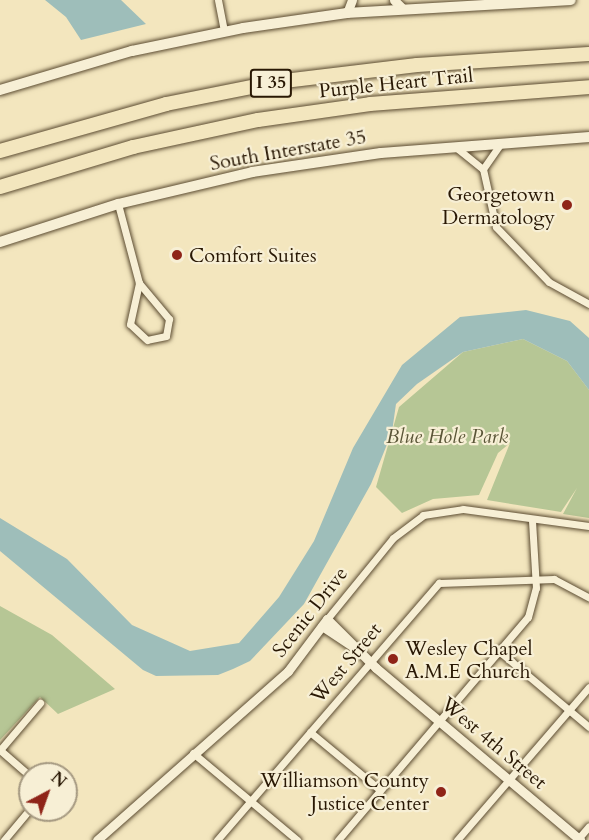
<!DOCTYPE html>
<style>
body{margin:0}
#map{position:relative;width:589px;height:840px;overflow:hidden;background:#f3e6be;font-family:Cardo,serif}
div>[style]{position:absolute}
.green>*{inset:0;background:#b6c695}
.water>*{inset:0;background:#9ebeba}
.roads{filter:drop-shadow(0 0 2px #5c4c32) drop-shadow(0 0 2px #5c4c32)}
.minor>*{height:7px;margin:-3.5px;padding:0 3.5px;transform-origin:3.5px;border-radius:3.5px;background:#f7efd5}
.tertiary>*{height:9px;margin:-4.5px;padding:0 4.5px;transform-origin:4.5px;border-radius:4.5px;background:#f7efd5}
.secondary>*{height:10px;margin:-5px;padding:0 5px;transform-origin:5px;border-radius:5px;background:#f7efd5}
.motorway>*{height:14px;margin:-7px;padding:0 7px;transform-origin:7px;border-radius:7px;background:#f3e6be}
.dots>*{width:16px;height:16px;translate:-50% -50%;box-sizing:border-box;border:3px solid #f7efd5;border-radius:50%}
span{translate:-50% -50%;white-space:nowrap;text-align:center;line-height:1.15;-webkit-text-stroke:4.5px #f7efd5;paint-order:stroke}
.shield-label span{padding:2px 4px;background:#f7efd5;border:2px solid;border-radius:4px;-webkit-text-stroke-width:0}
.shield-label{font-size:18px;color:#291804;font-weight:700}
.street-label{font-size:20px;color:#291804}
.poi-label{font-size:20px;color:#291804}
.right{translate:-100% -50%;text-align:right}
.left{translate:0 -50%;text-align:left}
.park-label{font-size:20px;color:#5a5537;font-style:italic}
.north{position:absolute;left:18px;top:762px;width:60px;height:60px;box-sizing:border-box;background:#f7efd5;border:2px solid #a59981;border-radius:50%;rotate:41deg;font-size:16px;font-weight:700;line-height:24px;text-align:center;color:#291804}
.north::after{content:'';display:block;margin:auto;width:21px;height:27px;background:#8f2418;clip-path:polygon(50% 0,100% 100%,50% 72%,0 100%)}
</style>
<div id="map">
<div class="green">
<div style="clip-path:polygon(523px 339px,567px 361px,589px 390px,589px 518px,563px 514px,577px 488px,561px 512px,487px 500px,510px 443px,498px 453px,479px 495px,433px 499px,402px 513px,376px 487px,399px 407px,463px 352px)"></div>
<div style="clip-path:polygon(0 606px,52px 635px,115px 689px,58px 714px,40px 697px,0 740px)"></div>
</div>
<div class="water">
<div style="clip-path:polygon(45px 0,121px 0,146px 24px,81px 40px,66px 17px)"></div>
<div style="clip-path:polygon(526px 310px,570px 321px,589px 338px,589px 390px,567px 361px,523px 339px,463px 352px,417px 384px,396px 404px,392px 432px,371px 484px,304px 604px,250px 661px,233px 669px,218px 675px,156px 676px,143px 670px,0 551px,0 518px,67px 559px,132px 625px,190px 651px,239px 643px,279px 597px,314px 541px,353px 448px,402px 365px,460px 317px)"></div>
</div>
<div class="roads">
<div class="minor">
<div style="left:218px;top:0;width:32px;rotate:79deg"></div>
<div style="left:499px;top:146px;width:28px;rotate:125deg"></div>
<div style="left:483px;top:169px;width:59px;rotate:77.4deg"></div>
<div style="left:496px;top:227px;width:76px;rotate:46.1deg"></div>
<div style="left:549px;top:282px;width:46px;rotate:28.8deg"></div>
<div style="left:458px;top:149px;width:32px;rotate:39deg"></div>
<div style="left:118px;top:204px;width:82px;rotate:75.1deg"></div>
<div style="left:139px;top:283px;width:47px;rotate:50.2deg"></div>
<div style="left:169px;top:319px;width:17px;rotate:100deg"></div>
<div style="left:166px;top:336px;width:19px;rotate:168deg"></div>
<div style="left:147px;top:340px;width:23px;rotate:-137deg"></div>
<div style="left:130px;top:324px;width:42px;rotate:-77.6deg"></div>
<div style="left:327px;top:619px;width:104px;rotate:-50.8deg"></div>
<div style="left:393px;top:538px;width:38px;rotate:-37deg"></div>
<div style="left:423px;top:515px;width:40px;rotate:-8.5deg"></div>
<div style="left:463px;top:509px;width:127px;rotate:7.7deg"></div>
<div style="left:499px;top:651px;width:118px;rotate:40.2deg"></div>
<div style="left:310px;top:732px;width:91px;rotate:39.6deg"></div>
<div style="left:0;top:750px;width:62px;rotate:-49.6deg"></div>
<div style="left:0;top:750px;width:40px;rotate:41deg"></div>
<div style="left:193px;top:753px;width:136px;rotate:39.9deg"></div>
<div style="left:4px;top:840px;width:40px;rotate:-50deg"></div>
<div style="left:217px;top:840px;width:340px;rotate:-49.2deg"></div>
<div style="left:439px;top:583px;width:115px;rotate:-2deg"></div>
<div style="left:554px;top:579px;width:40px;rotate:28deg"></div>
<div style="left:338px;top:840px;width:293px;rotate:-49.6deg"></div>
<div style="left:528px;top:617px;width:30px;rotate:-75deg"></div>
<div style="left:536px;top:588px;width:67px;rotate:-93.4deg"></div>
<div style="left:457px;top:840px;width:202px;rotate:-49.2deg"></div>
<div style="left:577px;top:840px;width:18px;rotate:-49deg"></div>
</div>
<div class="tertiary">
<div style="left:394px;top:0;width:11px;rotate:45deg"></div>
<div style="left:347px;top:13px;width:14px;rotate:-69deg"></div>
<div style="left:322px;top:626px;width:43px;rotate:33.7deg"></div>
<div style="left:97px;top:840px;width:255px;rotate:-41.5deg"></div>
<div style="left:288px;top:671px;width:65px;rotate:-53.1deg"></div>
<div style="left:327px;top:619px;width:69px;rotate:45deg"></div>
<div style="left:376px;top:668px;width:267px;rotate:40.1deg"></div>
</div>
<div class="secondary">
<div style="left:0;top:90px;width:138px;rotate:-16.5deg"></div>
<div style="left:132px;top:51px;width:113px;rotate:-11.7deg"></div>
<div style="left:243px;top:28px;width:105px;rotate:-8.2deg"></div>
<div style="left:347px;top:13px;width:224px;rotate:-3.3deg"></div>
<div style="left:0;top:242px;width:124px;rotate:-17.9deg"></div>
<div style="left:118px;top:204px;width:138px;rotate:-13.4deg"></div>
<div style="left:252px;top:172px;width:130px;rotate:-8.4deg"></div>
<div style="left:381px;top:153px;width:209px;rotate:-4.4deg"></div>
</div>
<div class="motorway">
<div style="left:0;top:151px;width:173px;rotate:-15.8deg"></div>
<div style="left:166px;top:104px;width:112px;rotate:-11.3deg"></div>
<div style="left:276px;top:82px;width:142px;rotate:-6.9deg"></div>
<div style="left:417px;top:65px;width:172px;rotate:-3.7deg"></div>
<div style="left:0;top:187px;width:139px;rotate:-16.7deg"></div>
<div style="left:133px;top:147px;width:128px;rotate:-12.2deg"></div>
<div style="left:258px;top:120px;width:113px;rotate:-8.1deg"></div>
<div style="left:370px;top:104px;width:220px;rotate:-4.4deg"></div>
</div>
</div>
<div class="dots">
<div style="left:567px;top:205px;background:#8f2418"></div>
<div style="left:177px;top:255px;background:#8f2418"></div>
<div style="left:393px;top:659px;background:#8f2418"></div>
<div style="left:441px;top:792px;background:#8f2418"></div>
</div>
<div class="shield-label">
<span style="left:271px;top:83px">I 35</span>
</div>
<div class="street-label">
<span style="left:396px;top:83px;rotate:-6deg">Purple Heart Trail</span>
<span style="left:288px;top:150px;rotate:-10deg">South Interstate 35</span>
<span style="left:310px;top:612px;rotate:-52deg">Scenic Drive</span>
<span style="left:346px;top:663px;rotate:-50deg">West Street</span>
<span style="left:494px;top:743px;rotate:40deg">West 4th Street</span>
</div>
<div class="poi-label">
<span class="right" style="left:555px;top:206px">Georgetown<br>Dermatology</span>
<span class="left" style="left:189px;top:255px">Comfort Suites</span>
<span class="left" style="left:405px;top:660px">Wesley Chapel<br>A.M.E Church</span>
<span class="right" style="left:429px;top:792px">Williamson County<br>Justice Center</span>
</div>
<div class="park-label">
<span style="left:447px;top:436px">Blue Hole Park</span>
</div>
<div class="north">N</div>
</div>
